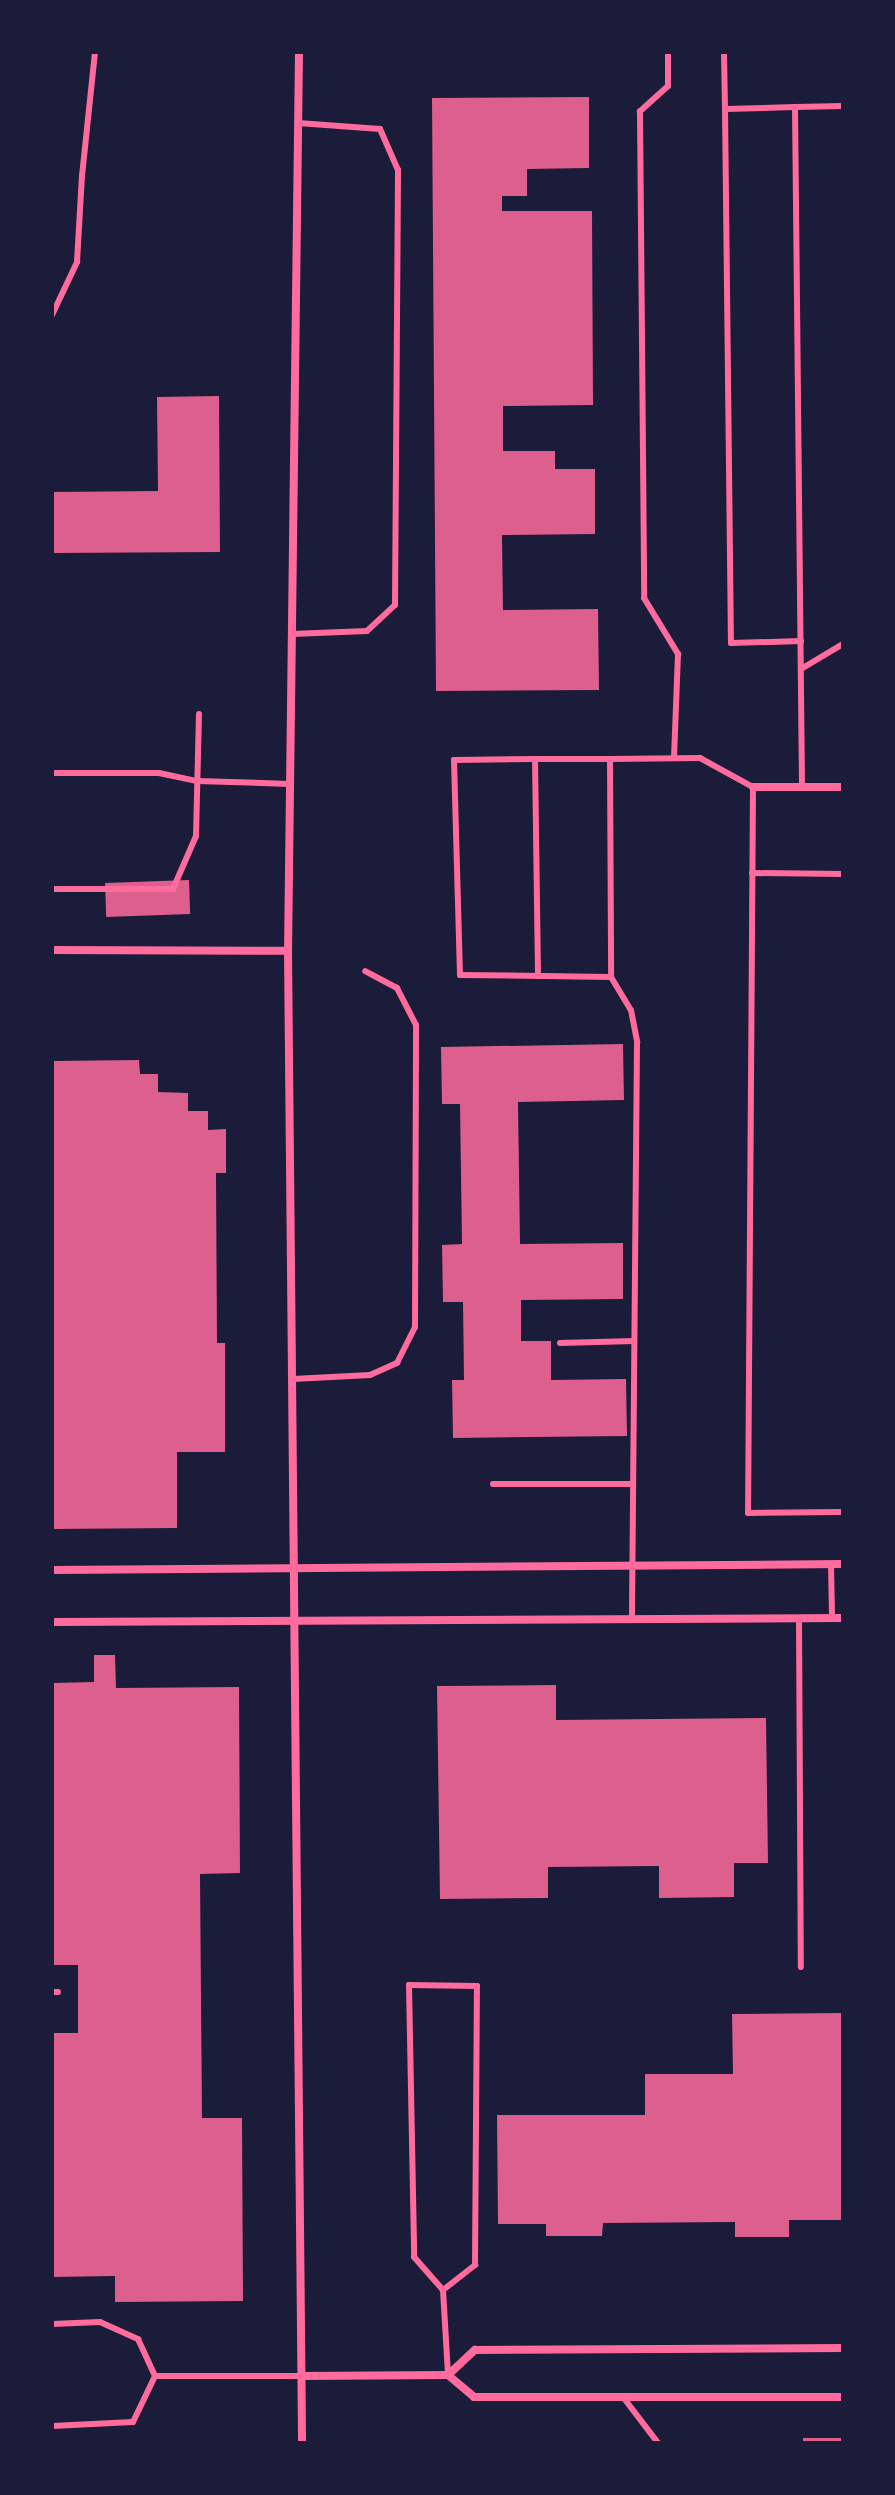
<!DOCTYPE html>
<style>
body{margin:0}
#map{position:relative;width:895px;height:2495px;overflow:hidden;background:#1b1b3a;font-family:Barlow,sans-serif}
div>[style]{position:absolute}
.building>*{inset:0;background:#dd5f8e;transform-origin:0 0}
.service>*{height:6px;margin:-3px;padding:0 3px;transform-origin:3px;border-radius:3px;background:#ff6b9d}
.minor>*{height:8px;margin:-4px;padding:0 4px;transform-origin:4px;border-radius:4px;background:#ff6b9d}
span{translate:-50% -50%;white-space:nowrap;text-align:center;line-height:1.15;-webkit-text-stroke:8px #1b1b3a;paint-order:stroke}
.frame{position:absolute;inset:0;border:54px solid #1b1b3a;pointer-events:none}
</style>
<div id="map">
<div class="building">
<div style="clip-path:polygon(589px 97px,589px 168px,527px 169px,527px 196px,502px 196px,502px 211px,592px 211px,593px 405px,503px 406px,503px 451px,555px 451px,555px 469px,595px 469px,595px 534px,502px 535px,503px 610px,598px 609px,599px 690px,436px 691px,432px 98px)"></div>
<div style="clip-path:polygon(219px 396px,220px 552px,52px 553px,52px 492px,158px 491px,157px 397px)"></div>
<div style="left:189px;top:880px;width:34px;height:84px;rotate:88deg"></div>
<div style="clip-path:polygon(623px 1044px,624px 1100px,518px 1102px,520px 1244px,623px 1243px,623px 1299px,521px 1300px,521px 1341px,551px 1341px,551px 1380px,626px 1379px,627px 1436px,453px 1438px,452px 1380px,464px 1380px,463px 1302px,443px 1302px,442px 1245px,462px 1244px,460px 1104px,442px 1104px,441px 1047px)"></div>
<div style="clip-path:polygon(139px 1060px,140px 1074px,158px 1074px,158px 1092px,188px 1093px,188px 1111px,208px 1111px,208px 1130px,226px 1129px,226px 1173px,216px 1173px,217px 1343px,225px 1343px,225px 1452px,177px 1452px,177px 1528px,52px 1529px,52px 1061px)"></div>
<div style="clip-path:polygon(94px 1655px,115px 1655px,116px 1688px,239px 1687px,240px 1873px,200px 1874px,202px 2118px,242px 2118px,243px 2301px,115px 2302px,115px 2276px,52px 2277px,52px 2033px,78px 2033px,78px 1965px,52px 1965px,52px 1683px,94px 1682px)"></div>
<div style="clip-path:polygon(556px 1685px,556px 1720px,766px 1718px,768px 1863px,734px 1863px,734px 1897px,659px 1898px,659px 1866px,548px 1867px,548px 1898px,440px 1899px,437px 1686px)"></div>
<div style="clip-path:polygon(843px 2013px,843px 2220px,789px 2220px,789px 2237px,735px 2237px,735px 2222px,603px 2223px,602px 2236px,546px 2236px,546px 2224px,498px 2224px,497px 2115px,645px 2115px,645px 2074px,733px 2074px,732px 2014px)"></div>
<div style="left:803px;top:2438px;width:40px;height:5px"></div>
</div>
<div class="service">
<div style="left:668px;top:52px;width:34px;rotate:90deg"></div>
<div style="left:668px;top:86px;width:38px;rotate:138deg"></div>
<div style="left:640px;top:111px;width:487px;rotate:89.5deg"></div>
<div style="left:644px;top:598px;width:66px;rotate:58.7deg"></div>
<div style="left:678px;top:654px;width:104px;rotate:92.2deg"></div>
<div style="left:724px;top:52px;width:57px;rotate:89deg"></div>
<div style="left:725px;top:109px;width:70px;rotate:-1.6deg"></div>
<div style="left:725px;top:109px;width:534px;rotate:89.36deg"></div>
<div style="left:731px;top:643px;width:70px;rotate:-1.6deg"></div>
<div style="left:52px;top:315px;width:59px;rotate:-64.7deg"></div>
<div style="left:77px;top:262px;width:86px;rotate:-86.7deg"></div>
<div style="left:82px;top:176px;width:125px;rotate:-84deg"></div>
<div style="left:292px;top:634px;width:75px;rotate:-2.3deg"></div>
<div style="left:367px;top:631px;width:38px;rotate:-43deg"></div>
<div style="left:395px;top:605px;width:435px;rotate:-89.6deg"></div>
<div style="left:398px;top:170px;width:45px;rotate:-113.7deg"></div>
<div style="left:380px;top:129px;width:82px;rotate:-175.8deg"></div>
<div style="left:801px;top:669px;width:49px;rotate:-30.8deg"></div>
<div style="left:535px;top:759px;width:217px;rotate:89.2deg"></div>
<div style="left:610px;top:759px;width:218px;rotate:89.7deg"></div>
<div style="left:611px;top:977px;width:151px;rotate:-179.2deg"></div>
<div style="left:460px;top:975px;width:215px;rotate:-91.6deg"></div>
<div style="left:454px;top:760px;width:81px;rotate:-0.7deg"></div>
<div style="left:535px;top:759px;width:75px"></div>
<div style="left:610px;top:759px;width:90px;rotate:-0.6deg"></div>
<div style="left:700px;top:758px;width:60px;rotate:28.7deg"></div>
<div style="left:753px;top:787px;width:726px;rotate:90.39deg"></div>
<div style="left:748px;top:1513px;width:95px;rotate:-0.6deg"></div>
<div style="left:52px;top:773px;width:107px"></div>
<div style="left:159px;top:773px;width:39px;rotate:12deg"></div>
<div style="left:197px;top:781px;width:93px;rotate:1.8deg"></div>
<div style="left:802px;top:787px;width:680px;rotate:-90.59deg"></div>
<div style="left:795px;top:107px;width:48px;rotate:-1.2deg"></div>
<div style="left:752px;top:873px;width:91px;rotate:0.6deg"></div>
<div style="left:52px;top:889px;width:121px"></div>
<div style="left:173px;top:889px;width:58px;rotate:-66.5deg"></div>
<div style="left:196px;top:836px;width:122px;rotate:-88.6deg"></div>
<div style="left:611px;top:977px;width:39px;rotate:59deg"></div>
<div style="left:631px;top:1010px;width:33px;rotate:79deg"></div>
<div style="left:637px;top:1042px;width:577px;rotate:90.5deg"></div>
<div style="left:560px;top:1343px;width:74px;rotate:-1.5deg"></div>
<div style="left:293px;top:1379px;width:77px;rotate:-3deg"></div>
<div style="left:370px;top:1375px;width:30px;rotate:-24deg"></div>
<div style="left:397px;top:1363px;width:40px;rotate:-63.4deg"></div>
<div style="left:415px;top:1327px;width:302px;rotate:-89.8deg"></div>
<div style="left:416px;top:1025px;width:42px;rotate:-117.2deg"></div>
<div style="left:397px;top:988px;width:36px;rotate:-152deg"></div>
<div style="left:493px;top:1484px;width:140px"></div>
<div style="left:831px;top:1564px;width:54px;rotate:88.9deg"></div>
<div style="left:799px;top:1618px;width:349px;rotate:89.7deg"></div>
<div style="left:52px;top:1992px;width:6px"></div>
<div style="left:443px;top:2290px;width:41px;rotate:-38deg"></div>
<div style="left:475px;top:2265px;width:279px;rotate:-89.6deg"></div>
<div style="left:477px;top:1986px;width:68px;rotate:-179.2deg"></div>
<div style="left:409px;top:1985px;width:272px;rotate:88.9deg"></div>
<div style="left:414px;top:2257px;width:44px;rotate:48.7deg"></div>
<div style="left:443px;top:2290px;width:85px;rotate:86.6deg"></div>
<div style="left:52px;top:2324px;width:48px;rotate:-2.4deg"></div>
<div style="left:100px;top:2322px;width:42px;rotate:24.1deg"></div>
<div style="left:138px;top:2339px;width:41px;rotate:65.3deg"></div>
<div style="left:155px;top:2376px;width:146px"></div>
<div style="left:623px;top:2397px;width:58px;rotate:52.7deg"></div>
<div style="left:52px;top:2426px;width:81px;rotate:-2.8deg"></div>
<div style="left:133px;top:2422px;width:51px;rotate:-64.4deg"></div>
</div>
<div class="minor">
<div style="left:299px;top:52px;width:899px;rotate:90.7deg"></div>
<div style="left:288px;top:951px;width:1492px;rotate:89.46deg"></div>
<div style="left:753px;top:787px;width:90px"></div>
<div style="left:52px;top:950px;width:236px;rotate:0.2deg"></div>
<div style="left:52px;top:1570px;width:791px;rotate:-0.43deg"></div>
<div style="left:52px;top:1622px;width:791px;rotate:-0.29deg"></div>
<div style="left:448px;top:2375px;width:37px;rotate:-43deg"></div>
<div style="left:475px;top:2350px;width:368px;rotate:-0.3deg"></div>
<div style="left:301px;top:2376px;width:147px;rotate:-0.4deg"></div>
<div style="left:448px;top:2375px;width:34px;rotate:40deg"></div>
<div style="left:474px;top:2397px;width:369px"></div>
</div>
<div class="frame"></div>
</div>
